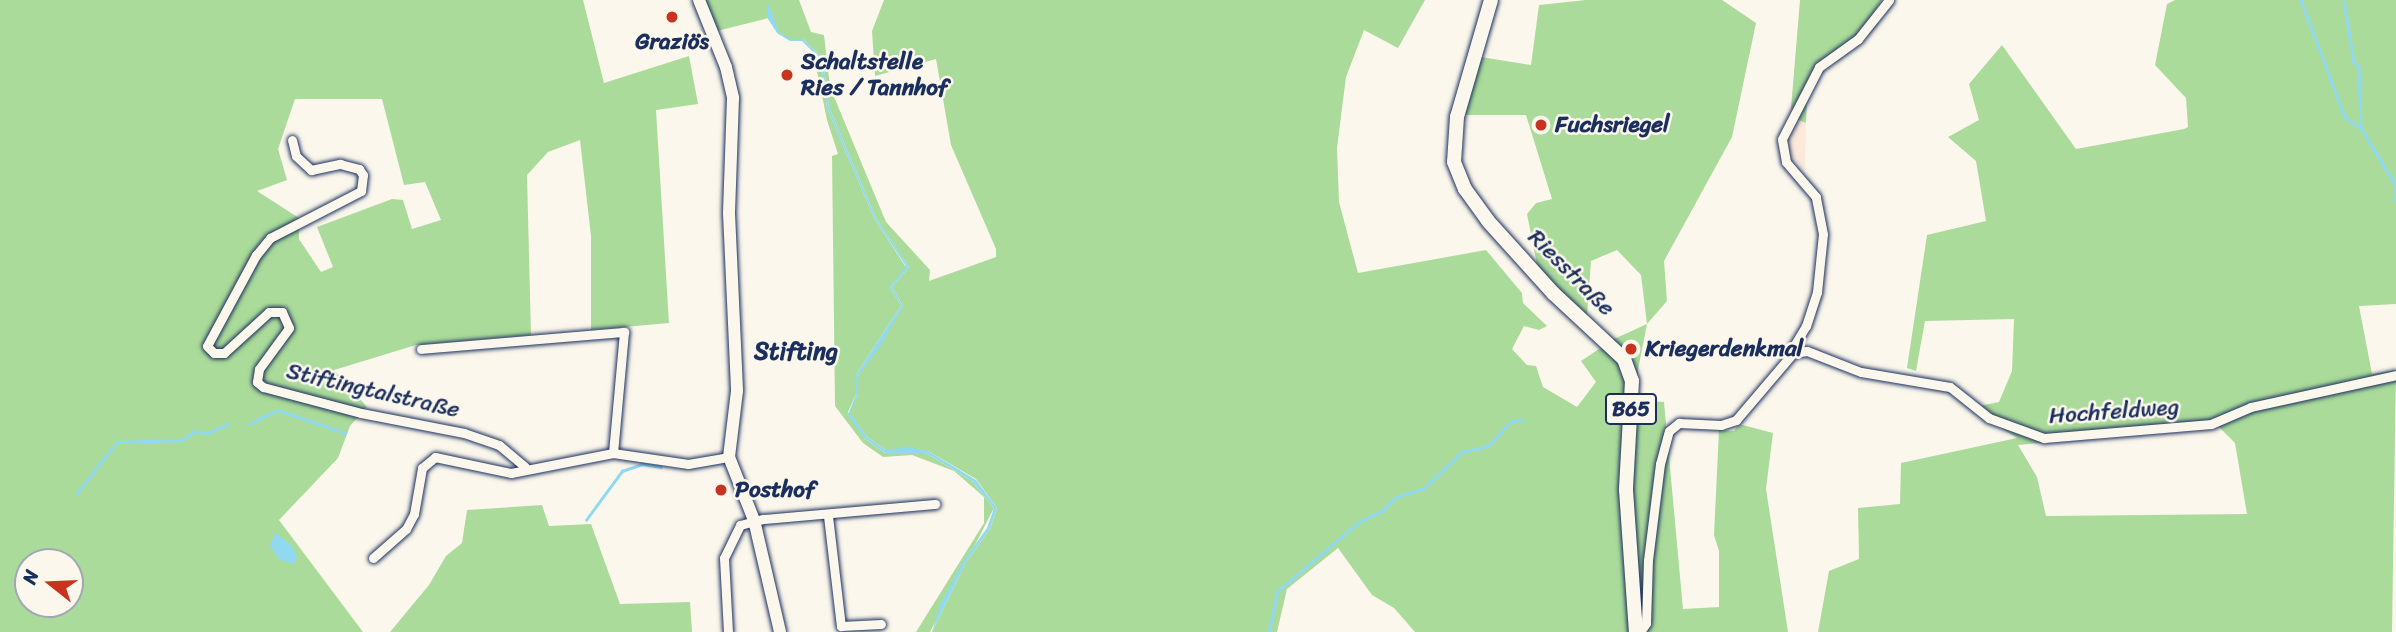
<!DOCTYPE html>
<meta charset="utf-8">
<style>
body{margin:0}
#map{position:relative;width:2396px;height:632px;overflow:hidden;background:#fbf7ec;font-family:Sriracha,sans-serif}
div>[style]{position:absolute}
.built>*{inset:0;background:#fce9da}
.green>*{inset:0;background:#abdb9a}
.water>*{inset:0;background:#90d9f1}
.stream>*{height:2.5px;margin:-1.25px;padding:0 1.25px;transform-origin:1.25px;border-radius:1.25px;background:#90d9f1}
.roads{filter:drop-shadow(0 0 2px #1b2f5e) drop-shadow(0 0 2px #1b2f5e)}
.minor>*{height:9px;margin:-4.5px;padding:0 4.5px;transform-origin:4.5px;border-radius:4.5px;background:#fbf7ec}
.tertiary>*{height:12px;margin:-6px;padding:0 6px;transform-origin:6px;border-radius:6px;background:#fbf7ec}
.primary>*{height:14px;margin:-7px;padding:0 7px;transform-origin:7px;border-radius:7px;background:#fbf7ec}
.dots>*{width:19px;height:19px;translate:-50% -50%;box-sizing:border-box;border:4px solid #fbf7ec;border-radius:50%}
span{translate:-50% -50%;white-space:nowrap;text-align:center;line-height:1.15;-webkit-text-stroke:5px #fbf7ec;paint-order:stroke}
.shield-label span{padding:2px 5px;background:#fbf7ec;border:2px solid;border-radius:5px;-webkit-text-stroke-width:0}
.shield-label{font-size:21px;color:#1b2f5e;font-weight:700}
.poi-label{font-size:23px;color:#1b2f5e;font-weight:700}
.left{translate:0 -50%;text-align:left}
.street-label{font-size:23px;color:#1b2f5e}
.neighbourhood-label{font-size:24px;color:#1b2f5e;font-weight:700}
.north{position:absolute;left:14px;top:548px;width:70px;height:70px;box-sizing:border-box;background:#fbf7ec;border:2px solid #a1a7b3;border-radius:50%;rotate:288deg;font-size:19px;font-weight:700;line-height:28px;text-align:center;color:#1b2f5e}
.north::after{content:'';display:block;margin:auto;width:24px;height:32px;background:#c8321e;clip-path:polygon(50% 0,100% 100%,50% 72%,0 100%)}
</style>
<div id="map">
<div class="built">
<div style="clip-path:polygon(1791px 108px,1796px 119px,1806px 123px,1805px 171px,1782px 146px)"></div>
</div>
<div class="green">
<div style="clip-path:polygon(evenodd,0 0,583px 0,604px 83px,689px 56px,698px 104px,656px 110px,669px 323px,591px 330px,591px 236px,580px 140px,548px 152px,527px 175px,531px 335px,416px 345px,334px 370px,367px 407px,350px 426px,338px 458px,279px 520px,363px 632px,0 632px,0 0,295px 99px,382px 99px,404px 185px,425px 182px,441px 220px,412px 229px,403px 200px,392px 199px,317px 227px,333px 267px,321px 272px,299px 239px,299px 218px,257px 191px,287px 180px,278px 149px,295px 99px,0 0,28px 562px,70px 562px,70px 604px,28px 604px,28px 562px)"></div>
<div style="clip-path:polygon(704px 0,799px 0,811px 32px,824px 35px,830px 87px,886px 222px,930px 270px,929px 281px,996px 257px,996px 249px,951px 145px,936px 59px,875px 76px,872px 31px,884px 0,1425px 0,1398px 48px,1364px 30px,1346px 77px,1337px 148px,1339px 202px,1358px 273px,1486px 250px,1522px 293px,1523px 303px,1547px 326px,1539px 330px,1524px 326px,1512px 349px,1527px 365px,1536px 366px,1543px 387px,1577px 407px,1596px 382px,1581px 361px,1614px 339px,1647px 324px,1641px 275px,1617px 250px,1591px 261px,1587px 316px,1538px 270px,1527px 214px,1536px 203px,1552px 199px,1526px 115px,1465px 115px,1481px 57px,1531px 65px,1539px 5px,1586px 0,1722px 0,1756px 23px,1732px 137px,1664px 261px,1667px 301px,1647px 324px,1638px 370px,1638px 400px,1664px 402px,1683px 609px,1719px 607px,1719px 551px,1714px 535px,1719px 430px,1734px 431px,1739px 424px,1773px 433px,1766px 489px,1788px 632px,1415px 632px,1394px 608px,1372px 595px,1338px 548px,1287px 589px,1277px 632px,932px 632px,966px 562px,990px 529px,997px 508px,976px 479px,928px 451px,886px 450px,867px 437px,849px 413px,858px 394px,858px 376px,903px 306px,892px 287px,909px 267px,876px 218px,829px 107px,823px 59px,803px 39px,790px 40px,778px 32px,769px 18px,717px 31px)"></div>
<div style="clip-path:polygon(1800px 0,1882px 0,1873px 14px,1878px 24px,1869px 35px,1817px 75px,1807px 98px,1806px 123px,1796px 119px,1791px 108px)"></div>
<div style="clip-path:polygon(evenodd,2175px 0,2396px 0,2396px 304px,2359px 306px,2372px 374px,2396px 370px,2392px 632px,1818px 632px,1829px 571px,1859px 559px,1858px 508px,1900px 504px,1901px 463px,2017px 438px,1969px 408px,1999px 402px,2012px 371px,2014px 319px,1925px 321px,1916px 371px,1907px 368px,1927px 235px,1986px 221px,1976px 161px,1948px 137px,1979px 120px,1969px 84px,2002px 45px,2076px 149px,2184px 129px,2188px 127px,2186px 98px,2155px 65px,2167px 4px,2175px 0,2219px 427px,2235px 443px,2247px 514px,2046px 516px,2037px 477px,2018px 445px,2219px 427px)"></div>
<div style="clip-path:polygon(814px 57px,821px 59px,827px 108px,874px 218px,906px 267px,890px 287px,901px 306px,856px 375px,856px 394px,848px 412px,865px 439px,886px 453px,926px 453px,972px 481px,994px 508px,930px 632px,916px 632px,984px 523px,984px 497px,954px 471px,912px 455px,883px 457px,863px 443px,835px 406px,832px 156px,838px 154px,827px 120px)"></div>
<div style="clip-path:polygon(542px 505px,549px 526px,591px 524px,620px 604px,690px 602px,692px 632px,390px 632px,429px 585px,446px 556px,462px 543px,467px 510px)"></div>
</div>
<div class="water">
<div style="clip-path:polygon(767px 0,779px 32px,791px 39px,803px 39px,823px 59px,829px 107px,876px 218px,909px 267px,892px 287px,903px 306px,881px 345px,858px 376px,858px 394px,850px 413px,867px 437px,886px 450px,908px 447px,928px 451px,976px 480px,997px 508px,990px 529px,966px 562px,932px 632px,940px 605px,964px 560px,987px 528px,994px 508px,972px 481px,926px 453px,886px 453px,865px 439px,848px 415px,856px 394px,856px 375px,901px 306px,890px 287px,906px 266px,874px 218px,827px 108px,821px 60px,802px 41px,790px 41px,777px 33px,768px 19px)"></div>
<div style="clip-path:polygon(275px 533px,291px 545px,297px 556px,294px 564px,280px 560px,270px 546px)"></div>
</div>
<div class="stream">
<div style="left:2301px;top:0;width:125px;rotate:69.4deg"></div>
<div style="left:2345px;top:117px;width:19px;rotate:35deg"></div>
<div style="left:2344px;top:0;width:63px;rotate:80.8deg"></div>
<div style="left:2354px;top:62px;width:7px;rotate:45deg"></div>
<div style="left:2359px;top:67px;width:61px;rotate:88.1deg"></div>
<div style="left:2361px;top:128px;width:67px;rotate:58.4deg"></div>
<div style="left:2396px;top:189px;width:13px;rotate:90deg"></div>
<div style="left:249px;top:424px;width:32px;rotate:-26deg"></div>
<div style="left:278px;top:410px;width:71px;rotate:18.9deg"></div>
<div style="left:77px;top:493px;width:65px;rotate:-51.9deg"></div>
<div style="left:117px;top:442px;width:66px;rotate:-1.7deg"></div>
<div style="left:183px;top:440px;width:14px;rotate:-39deg"></div>
<div style="left:194px;top:431px;width:14px;rotate:8deg"></div>
<div style="left:208px;top:433px;width:22px;rotate:-24deg"></div>
<div style="left:586px;top:520px;width:61px;rotate:-53.7deg"></div>
<div style="left:622px;top:471px;width:21px;rotate:-19deg"></div>
<div style="left:642px;top:464px;width:19px;rotate:9deg"></div>
<div style="left:1269px;top:632px;width:41px;rotate:-78.7deg"></div>
<div style="left:1277px;top:592px;width:108px;rotate:-40.5deg"></div>
<div style="left:1359px;top:522px;width:25px;rotate:-26deg"></div>
<div style="left:1382px;top:511px;width:20px;rotate:-45deg"></div>
<div style="left:1396px;top:497px;width:28px;rotate:-17deg"></div>
<div style="left:1423px;top:489px;width:54px;rotate:-43.5deg"></div>
<div style="left:1462px;top:452px;width:27px;rotate:-13deg"></div>
<div style="left:1488px;top:446px;width:34px;rotate:-47deg"></div>
<div style="left:1511px;top:421px;width:12px;rotate:-5deg"></div>
</div>
<div class="roads">
<div class="minor">
<div style="left:292px;top:140px;width:16px;rotate:76deg"></div>
<div style="left:296px;top:156px;width:21px;rotate:43deg"></div>
<div style="left:311px;top:170px;width:30px;rotate:-12deg"></div>
<div style="left:340px;top:164px;width:20px;rotate:15deg"></div>
<div style="left:359px;top:169px;width:7px;rotate:56deg"></div>
<div style="left:363px;top:175px;width:16px;rotate:97deg"></div>
<div style="left:361px;top:191px;width:102px;rotate:152.7deg"></div>
<div style="left:270px;top:238px;width:22px;rotate:129deg"></div>
<div style="left:256px;top:255px;width:103px;rotate:118.3deg"></div>
<div style="left:207px;top:346px;width:10px;rotate:45deg"></div>
<div style="left:214px;top:353px;width:10px"></div>
<div style="left:224px;top:353px;width:61px;rotate:-42.3deg"></div>
<div style="left:269px;top:312px;width:13px"></div>
<div style="left:282px;top:312px;width:17px;rotate:66deg"></div>
<div style="left:289px;top:328px;width:51px;rotate:126.2deg"></div>
<div style="left:259px;top:369px;width:13px;rotate:99deg"></div>
<div style="left:257px;top:382px;width:8px;rotate:40deg"></div>
<div style="left:263px;top:387px;width:101px;rotate:14.9deg"></div>
<div style="left:361px;top:413px;width:105px;rotate:11deg"></div>
<div style="left:464px;top:433px;width:37px;rotate:19deg"></div>
<div style="left:499px;top:445px;width:34px;rotate:40deg"></div>
<div style="left:421px;top:349px;width:204px;rotate:-4.8deg"></div>
<div style="left:624px;top:332px;width:121px;rotate:95.2deg"></div>
<div style="left:1789px;top:354px;width:33px;rotate:-59deg"></div>
<div style="left:1806px;top:326px;width:36px;rotate:-72deg"></div>
<div style="left:1817px;top:292px;width:58px;rotate:-84.1deg"></div>
<div style="left:1823px;top:234px;width:38px;rotate:-101deg"></div>
<div style="left:1816px;top:197px;width:46px;rotate:-130.6deg"></div>
<div style="left:1786px;top:162px;width:23px;rotate:-100deg"></div>
<div style="left:1782px;top:139px;width:81px;rotate:-62.8deg"></div>
<div style="left:1819px;top:67px;width:48px;rotate:-35.7deg"></div>
<div style="left:1858px;top:39px;width:50px;rotate:-51.5deg"></div>
<div style="left:828px;top:516px;width:111px;rotate:83.3deg"></div>
<div style="left:841px;top:626px;width:40px;rotate:-2.9deg"></div>
<div style="left:373px;top:558px;width:44px;rotate:-41.3deg"></div>
<div style="left:406px;top:529px;width:17px;rotate:-62deg"></div>
<div style="left:414px;top:514px;width:47px;rotate:-80.1deg"></div>
<div style="left:422px;top:468px;width:17px;rotate:-40deg"></div>
<div style="left:435px;top:457px;width:78px;rotate:11.9deg"></div>
<div style="left:511px;top:473px;width:104px;rotate:-11.1deg"></div>
<div style="left:613px;top:453px;width:76px;rotate:8.3deg"></div>
<div style="left:688px;top:464px;width:42px;rotate:-9.7deg"></div>
<div style="left:728px;top:632px;width:74px;rotate:-93.1deg"></div>
<div style="left:724px;top:558px;width:37px;rotate:-64deg"></div>
<div style="left:740px;top:525px;width:24px;rotate:-15deg"></div>
<div style="left:763px;top:519px;width:173px;rotate:-5deg"></div>
<div style="left:1640px;top:632px;width:11px;rotate:-56deg"></div>
<div style="left:1646px;top:623px;width:63px;rotate:-88.2deg"></div>
<div style="left:1648px;top:560px;width:97px;rotate:-82.9deg"></div>
<div style="left:1660px;top:464px;width:34px;rotate:-75deg"></div>
<div style="left:1669px;top:431px;width:13px;rotate:-39deg"></div>
<div style="left:1679px;top:423px;width:42px;rotate:2.7deg"></div>
<div style="left:1721px;top:425px;width:16px;rotate:-18deg"></div>
<div style="left:1736px;top:420px;width:88px;rotate:-49.6deg"></div>
<div style="left:1793px;top:353px;width:14px;rotate:-8deg"></div>
<div style="left:1807px;top:351px;width:58px;rotate:21.3deg"></div>
<div style="left:1861px;top:372px;width:90px;rotate:9.6deg"></div>
<div style="left:1950px;top:387px;width:50px;rotate:38.5deg"></div>
<div style="left:1989px;top:418px;width:59px;rotate:20deg"></div>
<div style="left:2044px;top:438px;width:168px;rotate:-4.8deg"></div>
<div style="left:2211px;top:424px;width:43px;rotate:-23deg"></div>
<div style="left:2251px;top:407px;width:148px;rotate:-12.4deg"></div>
</div>
<div class="tertiary">
<div style="left:699px;top:0;width:72px;rotate:68.1deg"></div>
<div style="left:726px;top:67px;width:32px;rotate:77deg"></div>
<div style="left:733px;top:98px;width:115px;rotate:92deg"></div>
<div style="left:729px;top:213px;width:178px;rotate:87.4deg"></div>
<div style="left:737px;top:391px;width:66px;rotate:96.9deg"></div>
<div style="left:729px;top:457px;width:68px;rotate:68.4deg"></div>
<div style="left:754px;top:520px;width:115px;rotate:76.9deg"></div>
</div>
<div class="primary">
<div style="left:1491px;top:0;width:122px;rotate:106.2deg"></div>
<div style="left:1457px;top:117px;width:45px;rotate:93.8deg"></div>
<div style="left:1454px;top:162px;width:29px;rotate:68deg"></div>
<div style="left:1465px;top:189px;width:39px;rotate:54deg"></div>
<div style="left:1488px;top:221px;width:97px;rotate:47.9deg"></div>
<div style="left:1553px;top:293px;width:97px;rotate:42.9deg"></div>
<div style="left:1624px;top:359px;width:23px;rotate:70deg"></div>
<div style="left:1632px;top:381px;width:109px;rotate:93.2deg"></div>
<div style="left:1626px;top:490px;width:142px;rotate:86deg"></div>
</div>
</div>
<div class="dots">
<div style="left:672px;top:17px;background:#c8321e"></div>
<div style="left:787px;top:75px;background:#c8321e"></div>
<div style="left:1541px;top:125px;background:#c8321e"></div>
<div style="left:1631px;top:349px;background:#c8321e"></div>
<div style="left:721px;top:490px;background:#c8321e"></div>
</div>
<div class="shield-label">
<span style="left:1631px;top:409px">B65</span>
</div>
<div class="poi-label">
<span style="left:672px;top:42px">Graziös</span>
<span class="left" style="left:801px;top:75px">Schaltstelle<br>Ries / Tannhof</span>
<span class="left" style="left:1555px;top:125px">Fuchsriegel</span>
<span class="left" style="left:1645px;top:349px">Kriegerdenkmal</span>
<span class="left" style="left:735px;top:490px">Posthof</span>
</div>
<div class="street-label">
<span style="left:1571px;top:273px;rotate:45deg">Riesstraße</span>
<span style="left:373px;top:391px;rotate:13deg">Stiftingtalstraße</span>
<span style="left:2114px;top:412px;rotate:-4deg">Hochfeldweg</span>
</div>
<div class="neighbourhood-label">
<span style="left:796px;top:352px">Stifting</span>
</div>
<div class="north">N</div>
</div>
